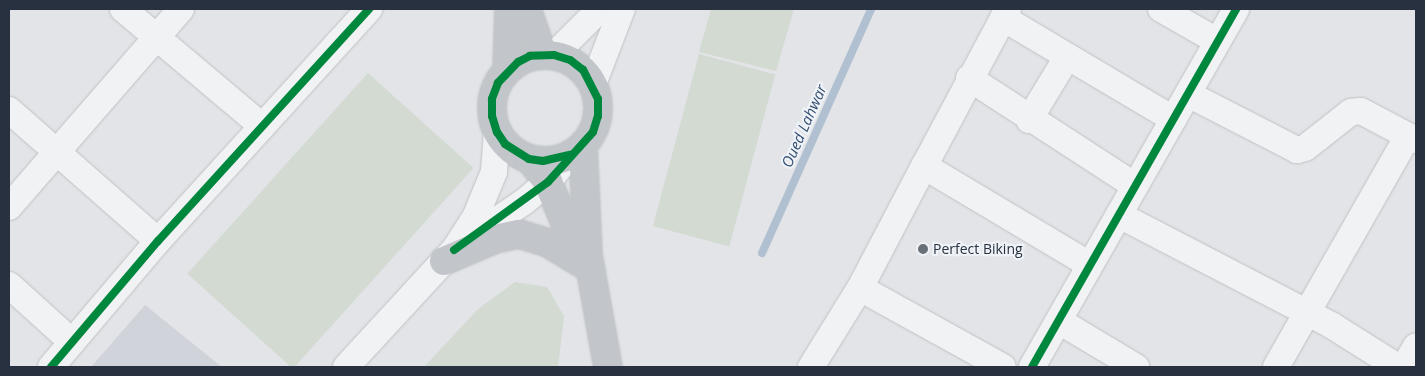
<!DOCTYPE html>
<style>
body{margin:0}
#map{position:relative;width:1425px;height:376px;overflow:hidden;background:#e2e4e7;font-family:"Open Sans",sans-serif}
div>[style]{position:absolute}
.built>*{inset:0;background:#d0d3da}
.green>*{inset:0;background:#d2dad2;transform-origin:0 0}
.stream>*{height:8px;margin:-4px;padding:0 4px;transform-origin:4px;border-radius:4px;background:#b0c0d1}
.roads{filter:drop-shadow(0 0 1px #c0c2c5) drop-shadow(0 0 1px #c0c2c5)}
.street>*{height:26px;margin:-13px;padding:0 13px;transform-origin:13px;border-radius:13px;background:#f1f2f3}
.secondary>*{height:28px;margin:-14px;padding:0 14px;transform-origin:14px;border-radius:14px;background:#c2c5c9}
.secondary>.ring{margin:-14px;padding:0;box-sizing:content-box;background:none;border:28px solid #c2c5c9;border-radius:50%}
.cycleway>*{height:8px;margin:-4px;padding:0 4px;transform-origin:4px;border-radius:4px;background:#00873e}
.dots>*{width:14px;height:14px;translate:-50% -50%;box-sizing:border-box;border:2px solid #eff2f6;border-radius:50%}
span{translate:-50% -50%;white-space:nowrap;text-align:center;line-height:1.15;-webkit-text-stroke:4.5px #eff2f6;paint-order:stroke}
.poi-label{font-size:14px;color:#283140}
.left{translate:0 -50%;text-align:left}
.water-label{font-size:15px;color:#334f73;font-style:italic}
.frame{position:absolute;inset:0;border:10px solid #283140;pointer-events:none}
</style>
<div id="map">
<div class="built">
<div style="clip-path:polygon(145px 305px,222px 367px,91px 367px)"></div>
</div>
<div class="green">
<div style="clip-path:polygon(711px 9px,794px 9px,776px 71px,699px 52px)"></div>
<div style="left:699px;top:54px;width:79px;height:178px;rotate:15deg"></div>
<div style="left:368px;top:73px;width:142px;height:270px;rotate:42deg"></div>
<div style="clip-path:polygon(515px 282px,547px 287px,564px 316px,558px 367px,424px 367px,478px 309px)"></div>
</div>
<div class="stream">
<div style="left:762px;top:253px;width:267px;rotate:-65.9deg"></div>
</div>
<div class="roads">
<div class="street">
<div style="left:123px;top:9px;width:182px;rotate:40.1deg"></div>
<div style="left:1008px;top:9px;width:178px;rotate:118.1deg"></div>
<div style="left:924px;top:166px;width:193px;rotate:30.8deg"></div>
<div style="left:1161px;top:9px;width:64px;rotate:29.7deg"></div>
<div style="left:1003px;top:18px;width:198px;rotate:30.7deg"></div>
<div style="left:554px;top:55px;width:65px;rotate:-45deg"></div>
<div style="left:969px;top:78px;width:198px;rotate:33deg"></div>
<div style="left:593px;top:84px;width:80px;rotate:-68.9deg"></div>
<div style="left:1188px;top:94px;width:123px;rotate:27.2deg"></div>
<div style="left:1297px;top:150px;width:8px;rotate:-14deg"></div>
<div style="left:1305px;top:148px;width:58px;rotate:-38deg"></div>
<div style="left:1351px;top:112px;width:10px;rotate:-6deg"></div>
<div style="left:1361px;top:111px;width:62px;rotate:27.8deg"></div>
<div style="left:9px;top:110px;width:198px;rotate:41.3deg"></div>
<div style="left:1029px;top:120px;width:74px;rotate:-58.9deg"></div>
<div style="left:9px;top:207px;width:262px;rotate:-49deg"></div>
<div style="left:1119px;top:215px;width:239px;rotate:27.4deg"></div>
<div style="left:1331px;top:325px;width:79px;rotate:32.1deg"></div>
<div style="left:462px;top:244px;width:76px;rotate:-34.3deg"></div>
<div style="left:525px;top:201px;width:30px;rotate:-40deg"></div>
<div style="left:548px;top:182px;width:35px;rotate:-51deg"></div>
<div style="left:9px;top:285px;width:85px;rotate:42.1deg"></div>
<div style="left:860px;top:288px;width:163px;rotate:28.9deg"></div>
<div style="left:1059px;top:321px;width:90px;rotate:30.9deg"></div>
<div style="left:51px;top:367px;width:165px;rotate:-49.7deg"></div>
<div style="left:158px;top:241px;width:314px;rotate:-47.7deg"></div>
<div style="left:346px;top:367px;width:159px;rotate:-47.3deg"></div>
<div style="left:454px;top:250px;width:38px;rotate:-57deg"></div>
<div style="left:475px;top:218px;width:50px;rotate:-67.6deg"></div>
<div style="left:494px;top:172px;width:40px;rotate:-85.7deg"></div>
<div style="left:811px;top:367px;width:93px;rotate:-58.2deg"></div>
<div style="left:860px;top:288px;width:138px;rotate:-62.3deg"></div>
<div style="left:1032px;top:367px;width:412px;rotate:-60.3deg"></div>
<div style="left:1276px;top:367px;width:266px;rotate:-60.3deg"></div>
<div style="left:1404px;top:367px;width:24px;rotate:-60deg"></div>
</div>
<div class="secondary">
<div style="left:527px;top:9px;width:49px;rotate:70.8deg"></div>
<div class="ring" style="left:492px;top:55px;width:78px;height:78px"></div>
<div style="left:507px;top:70px;width:61px;rotate:-88.1deg"></div>
<div style="left:583px;top:145px;width:110px;rotate:87.4deg"></div>
<div style="left:588px;top:255px;width:114px;rotate:79.9deg"></div>
<div style="left:529px;top:159px;width:30px;rotate:50deg"></div>
<div style="left:548px;top:182px;width:47px;rotate:67.3deg"></div>
<div style="left:566px;top:225px;width:37px;rotate:54deg"></div>
<div style="left:444px;top:261px;width:56px;rotate:-23.3deg"></div>
<div style="left:495px;top:239px;width:25px;rotate:-12deg"></div>
<div style="left:519px;top:234px;width:28px;rotate:17deg"></div>
<div style="left:546px;top:242px;width:52px;rotate:31deg"></div>
</div>
</div>
<div class="cycleway">
<div style="left:454px;top:250px;width:116px;rotate:-35.9deg"></div>
<div style="left:548px;top:182px;width:67px;rotate:-48deg"></div>
<div style="left:593px;top:132px;width:17px;rotate:-73deg"></div>
<div style="left:598px;top:116px;width:17px;rotate:-90deg"></div>
<div style="left:598px;top:99px;width:33px;rotate:-117deg"></div>
<div style="left:583px;top:70px;width:16px;rotate:-142deg"></div>
<div style="left:570px;top:60px;width:17px;rotate:-163deg"></div>
<div style="left:554px;top:55px;width:24px;rotate:178deg"></div>
<div style="left:530px;top:56px;width:13px;rotate:153deg"></div>
<div style="left:518px;top:62px;width:29px;rotate:134deg"></div>
<div style="left:498px;top:83px;width:17px;rotate:111deg"></div>
<div style="left:492px;top:99px;width:17px;rotate:90deg"></div>
<div style="left:492px;top:116px;width:17px;rotate:73deg"></div>
<div style="left:497px;top:132px;width:14px;rotate:56deg"></div>
<div style="left:505px;top:144px;width:28px;rotate:32deg"></div>
<div style="left:529px;top:159px;width:14px;rotate:8deg"></div>
<div style="left:543px;top:161px;width:28px;rotate:-13deg"></div>
<div style="left:51px;top:367px;width:165px;rotate:-49.7deg"></div>
<div style="left:158px;top:241px;width:314px;rotate:-47.7deg"></div>
<div style="left:1032px;top:367px;width:412px;rotate:-60.3deg"></div>
</div>
<div class="dots">
<div style="left:923px;top:249px;background:#69707a"></div>
</div>
<div class="poi-label">
<span class="left" style="left:933px;top:249px">Perfect Biking</span>
</div>
<div class="water-label">
<span style="left:804px;top:126px;rotate:-66deg">Oued Lahwar</span>
</div>
<div class="frame"></div>
</div>
